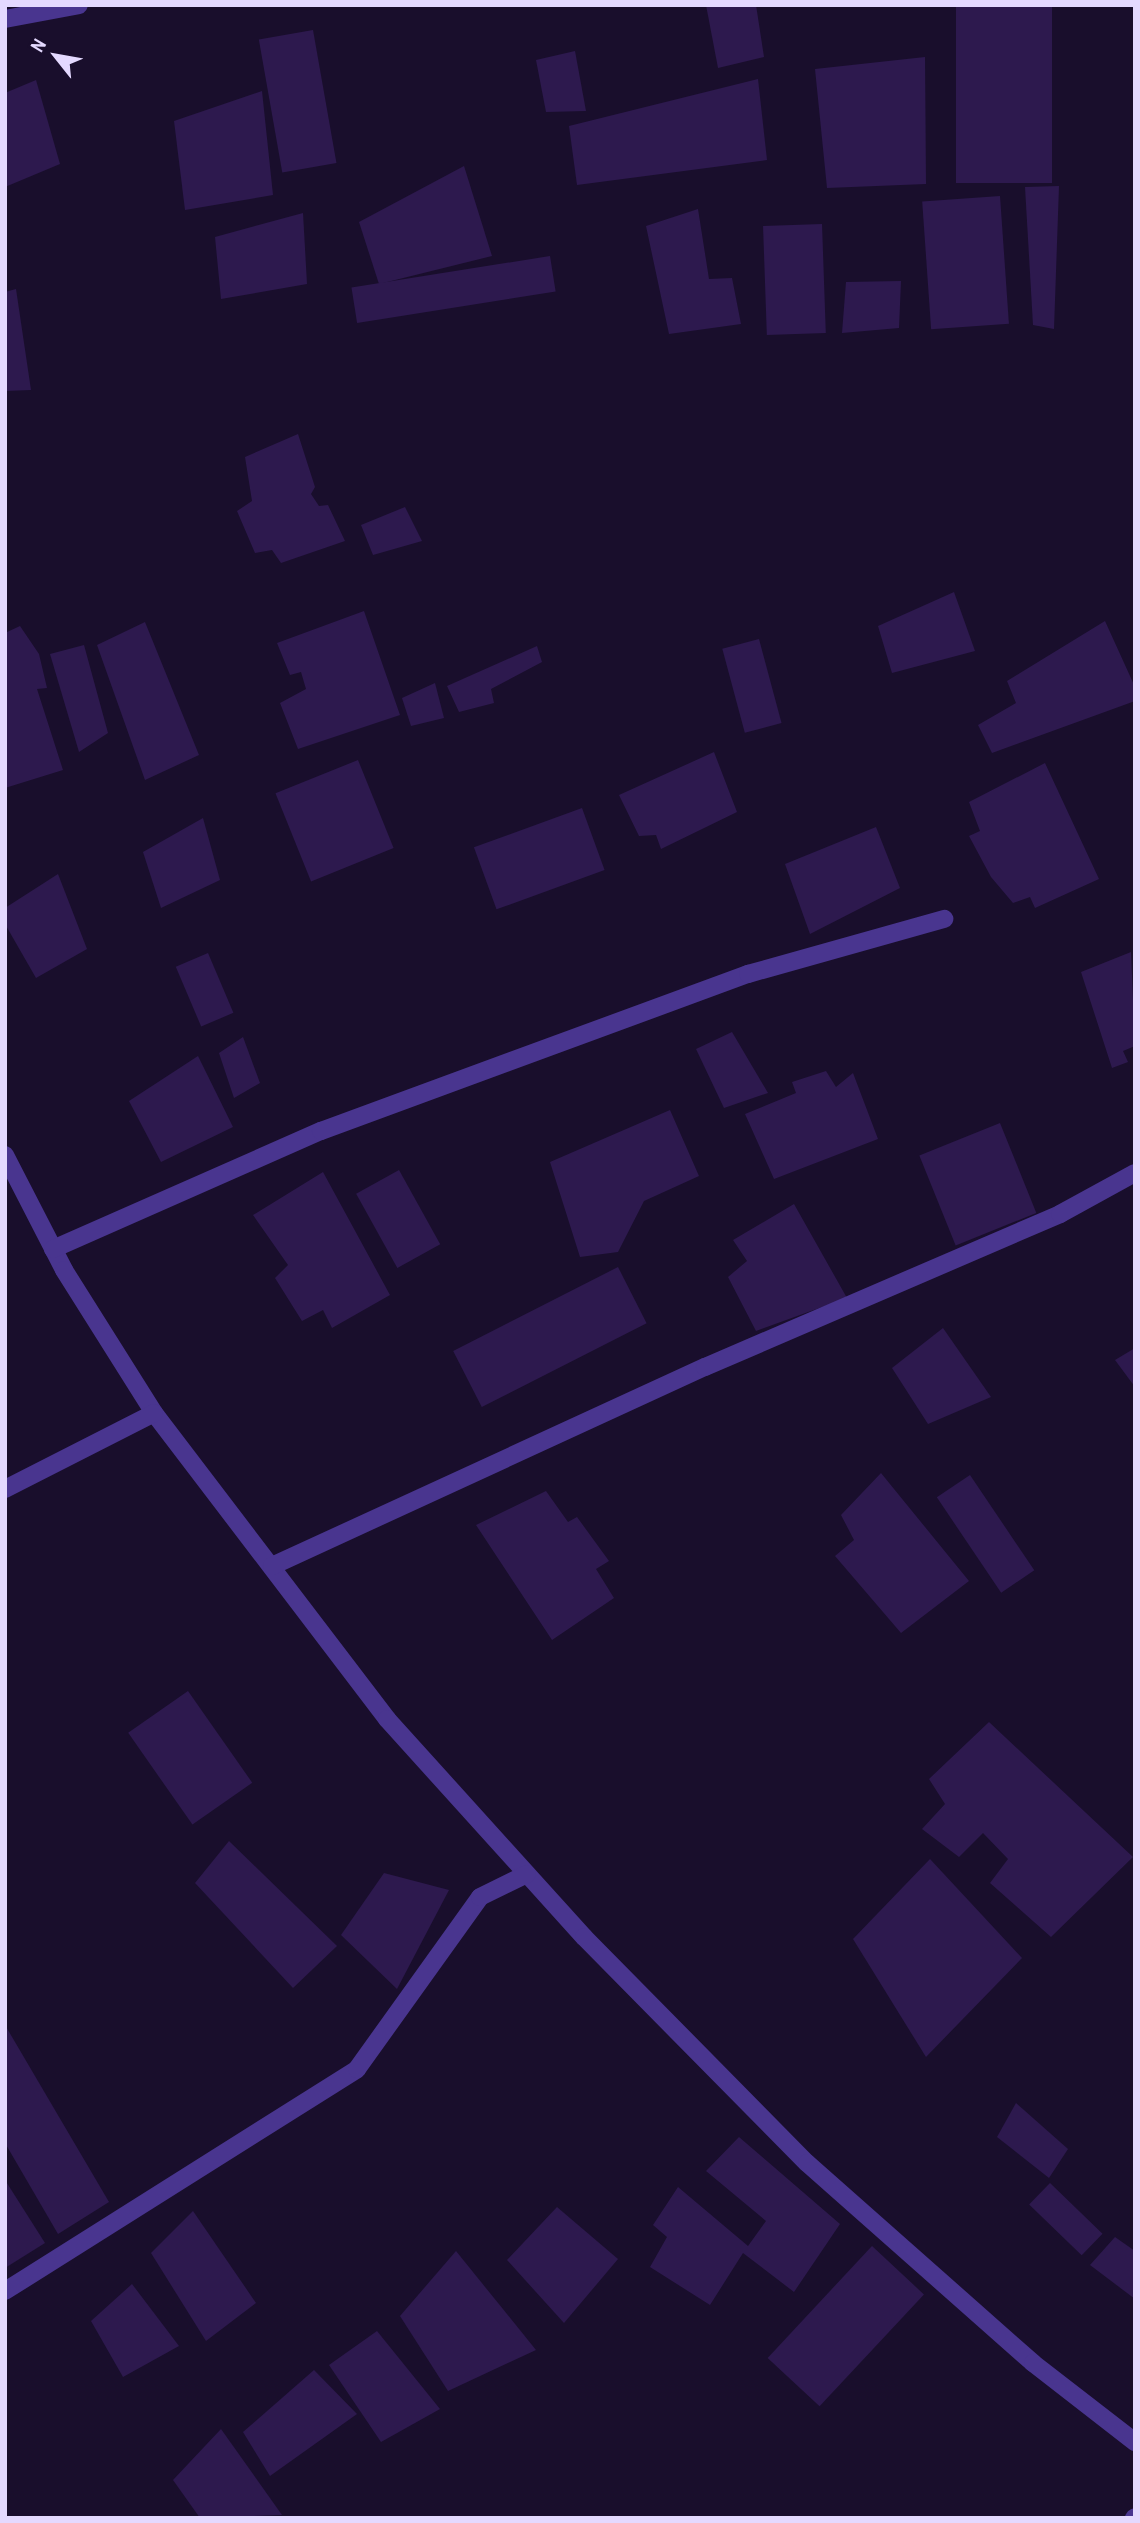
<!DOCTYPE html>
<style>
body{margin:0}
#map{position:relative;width:1140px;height:2523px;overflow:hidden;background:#190e2c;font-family:"Archivo Narrow",sans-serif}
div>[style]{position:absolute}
.building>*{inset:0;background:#2d194e;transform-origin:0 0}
.minor>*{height:18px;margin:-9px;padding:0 9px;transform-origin:9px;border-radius:9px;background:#49358f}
span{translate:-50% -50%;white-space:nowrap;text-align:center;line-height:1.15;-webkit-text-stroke:7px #190e2c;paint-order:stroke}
.frame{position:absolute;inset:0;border:7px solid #e4d9ff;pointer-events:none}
.north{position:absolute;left:21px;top:21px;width:70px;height:70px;-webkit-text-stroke:5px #190e2c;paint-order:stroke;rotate:301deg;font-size:19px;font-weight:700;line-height:28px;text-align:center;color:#e4d9ff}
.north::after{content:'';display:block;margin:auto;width:24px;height:32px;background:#e4d9ff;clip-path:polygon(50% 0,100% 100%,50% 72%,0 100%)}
</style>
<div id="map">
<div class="building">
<div style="clip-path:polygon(706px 5px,756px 5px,764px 57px,718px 68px)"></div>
<div style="left:956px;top:5px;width:96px;height:178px"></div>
<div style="left:313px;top:30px;width:135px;height:55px;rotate:80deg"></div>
<div style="clip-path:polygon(575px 51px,586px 111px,546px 112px,536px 60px)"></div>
<div style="clip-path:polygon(925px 57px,926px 184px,827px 188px,815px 69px)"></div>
<div style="clip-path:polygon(758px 79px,767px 160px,577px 185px,569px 126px)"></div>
<div style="clip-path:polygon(36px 80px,60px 164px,5px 187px,5px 93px)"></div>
<div style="clip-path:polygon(262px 91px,273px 195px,185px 210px,174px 121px)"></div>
<div style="clip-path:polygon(464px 166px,492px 256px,379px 284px,359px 222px)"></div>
<div style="clip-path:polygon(1059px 186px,1054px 329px,1033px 325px,1025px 187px)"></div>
<div style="left:1000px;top:196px;width:128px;height:78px;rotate:86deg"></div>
<div style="clip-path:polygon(698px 209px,709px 279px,732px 278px,741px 324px,669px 334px,646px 226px)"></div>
<div style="clip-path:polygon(303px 213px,307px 284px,221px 299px,215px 237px)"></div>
<div style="left:822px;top:224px;width:109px;height:59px;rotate:88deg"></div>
<div style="left:550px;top:256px;width:36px;height:201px;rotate:81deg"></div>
<div style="clip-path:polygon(901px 281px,899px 328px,842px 333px,846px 282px)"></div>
<div style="clip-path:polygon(16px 289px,31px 390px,5px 391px,5px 292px)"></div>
<div style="clip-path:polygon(298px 434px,315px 487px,311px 494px,319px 506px,328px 505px,345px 541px,281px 563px,272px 550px,255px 553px,237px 511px,252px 501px,245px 457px)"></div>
<div style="clip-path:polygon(405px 507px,422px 541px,373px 555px,361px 525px)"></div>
<div style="clip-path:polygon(954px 592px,975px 651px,892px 673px,878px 626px)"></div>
<div style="clip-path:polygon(364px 611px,400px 715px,298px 749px,280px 703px,306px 689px,301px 672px,290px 675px,277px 643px)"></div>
<div style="clip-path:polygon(1105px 621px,1135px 687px,1135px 701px,992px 753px,978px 725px,1016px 703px,1007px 681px)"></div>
<div style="clip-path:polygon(145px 622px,199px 755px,145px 780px,97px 645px)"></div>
<div style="clip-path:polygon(20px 626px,39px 654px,47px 688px,37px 689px,63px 770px,5px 788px,5px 633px)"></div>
<div style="left:759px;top:639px;width:87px;height:38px;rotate:75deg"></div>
<div style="clip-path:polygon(84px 645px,108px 733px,79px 752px,50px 654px)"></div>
<div style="clip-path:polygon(537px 646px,542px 662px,491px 689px,494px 703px,459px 712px,447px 686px)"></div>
<div style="clip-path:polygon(435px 683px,444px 718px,411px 726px,402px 698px)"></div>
<div style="clip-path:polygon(714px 752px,737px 812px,661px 849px,656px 835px,639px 836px,619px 795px)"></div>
<div style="left:358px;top:760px;width:95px;height:89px;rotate:68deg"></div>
<div style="clip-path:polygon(1045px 763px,1099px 879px,1035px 908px,1030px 897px,1013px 903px,991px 877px,969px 836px,980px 831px,969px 802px)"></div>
<div style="left:582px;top:808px;width:66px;height:115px;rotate:70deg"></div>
<div style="clip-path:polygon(203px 818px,220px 880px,161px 908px,143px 852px)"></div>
<div style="clip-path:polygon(876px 827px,900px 888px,810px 934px,785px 864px)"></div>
<div style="clip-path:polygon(58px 874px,87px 949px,36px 978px,5px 924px,5px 908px)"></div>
<div style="clip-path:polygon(1131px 952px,1135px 1046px,1123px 1051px,1128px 1062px,1112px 1068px,1081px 972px)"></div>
<div style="left:208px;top:953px;width:65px;height:35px;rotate:67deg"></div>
<div style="clip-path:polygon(732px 1032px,768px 1093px,724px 1108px,696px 1049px)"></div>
<div style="clip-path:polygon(243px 1037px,260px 1083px,234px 1098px,219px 1053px)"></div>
<div style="clip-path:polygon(198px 1056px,233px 1127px,161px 1162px,129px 1101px)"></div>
<div style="clip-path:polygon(826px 1071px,836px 1087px,853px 1073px,878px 1139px,774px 1179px,745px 1114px,796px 1093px,792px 1082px)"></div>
<div style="clip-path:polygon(670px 1110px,699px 1176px,644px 1201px,618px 1252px,580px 1257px,550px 1162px)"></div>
<div style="left:1000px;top:1123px;width:97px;height:87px;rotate:68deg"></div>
<div style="left:399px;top:1170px;width:85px;height:49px;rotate:61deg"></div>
<div style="clip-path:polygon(323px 1172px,390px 1295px,332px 1328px,323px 1310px,302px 1321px,275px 1278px,288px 1265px,253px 1215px)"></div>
<div style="clip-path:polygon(794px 1204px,847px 1298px,756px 1331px,728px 1277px,747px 1261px,733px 1240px)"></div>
<div style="left:618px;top:1267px;width:63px;height:185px;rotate:63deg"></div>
<div style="clip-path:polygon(943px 1328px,991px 1397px,928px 1424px,892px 1368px)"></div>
<div style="clip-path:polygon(1135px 1348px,1135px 1387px,1115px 1360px)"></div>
<div style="clip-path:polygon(881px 1473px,969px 1581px,901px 1633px,835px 1556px,854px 1540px,841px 1515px)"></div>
<div style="left:970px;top:1475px;width:115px;height:40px;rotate:56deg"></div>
<div style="clip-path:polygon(546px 1491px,568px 1522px,577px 1517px,609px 1561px,596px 1569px,614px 1598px,552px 1640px,476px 1525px)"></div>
<div style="left:188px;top:1691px;width:112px;height:73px;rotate:55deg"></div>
<div style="clip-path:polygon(989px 1722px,1133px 1857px,1051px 1937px,990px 1883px,1008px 1859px,983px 1833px,959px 1857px,922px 1829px,945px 1804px,929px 1779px)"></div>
<div style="clip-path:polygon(229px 1841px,337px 1946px,293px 1988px,195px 1883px)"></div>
<div style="clip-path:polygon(930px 1859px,1022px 1958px,926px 2057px,853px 1939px)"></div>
<div style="clip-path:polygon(384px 1873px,449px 1890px,397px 1989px,341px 1935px)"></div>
<div style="clip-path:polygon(5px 2025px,109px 2202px,58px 2234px,5px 2143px)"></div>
<div style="clip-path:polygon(1016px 2103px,1068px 2149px,1049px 2178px,997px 2137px)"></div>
<div style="clip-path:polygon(739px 2137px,840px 2224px,794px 2292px,743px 2253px,710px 2305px,650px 2267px,667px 2237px,653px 2225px,678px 2187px,748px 2246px,766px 2221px,706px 2171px)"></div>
<div style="clip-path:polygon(5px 2180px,45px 2243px,5px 2268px)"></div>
<div style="left:1050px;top:2183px;width:73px;height:30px;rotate:44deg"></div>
<div style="clip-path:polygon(557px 2207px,618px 2259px,564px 2323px,507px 2260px)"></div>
<div style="clip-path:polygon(193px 2211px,256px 2303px,206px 2341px,151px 2253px)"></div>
<div style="clip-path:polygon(1115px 2237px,1135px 2251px,1135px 2299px,1090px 2265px)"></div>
<div style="left:872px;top:2246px;width:71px;height:153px;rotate:43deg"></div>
<div style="clip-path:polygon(456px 2251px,536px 2350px,448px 2391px,400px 2316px)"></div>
<div style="clip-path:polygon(132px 2284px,179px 2346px,123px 2377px,91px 2321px)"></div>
<div style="clip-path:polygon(377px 2331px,440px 2409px,381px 2442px,329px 2365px)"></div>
<div style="clip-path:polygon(314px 2370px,357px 2414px,270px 2476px,243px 2432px)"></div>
<div style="clip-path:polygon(221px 2429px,282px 2515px,200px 2518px,173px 2480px)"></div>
</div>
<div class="minor">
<div style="left:5px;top:19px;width:75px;rotate:-10.7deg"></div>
<div style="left:5px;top:1155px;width:129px;rotate:62.8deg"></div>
<div style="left:64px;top:1270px;width:169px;rotate:57.8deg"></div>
<div style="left:154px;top:1413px;width:385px;rotate:52.7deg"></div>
<div style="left:387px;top:1719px;width:294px;rotate:47.9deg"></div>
<div style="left:584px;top:1937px;width:317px;rotate:45.4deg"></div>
<div style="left:807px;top:2163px;width:302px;rotate:41.5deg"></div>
<div style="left:1033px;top:2363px;width:129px;rotate:37.8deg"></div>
<div style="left:53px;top:1249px;width:293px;rotate:-23.8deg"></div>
<div style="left:321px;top:1131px;width:455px;rotate:-20.2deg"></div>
<div style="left:748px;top:974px;width:204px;rotate:-15.7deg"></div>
<div style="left:5px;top:1489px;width:167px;rotate:-27deg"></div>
<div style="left:272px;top:1566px;width:477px;rotate:-24.7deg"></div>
<div style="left:705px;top:1367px;width:387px;rotate:-23.3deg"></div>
<div style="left:1060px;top:1214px;width:85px;rotate:-28.7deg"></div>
<div style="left:5px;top:2291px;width:416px;rotate:-32.2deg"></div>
<div style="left:357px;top:2069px;width:211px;rotate:-54.4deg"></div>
<div style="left:480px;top:1897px;width:52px;rotate:-26.1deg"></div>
<div style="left:1134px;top:2518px;width:1px;rotate:-45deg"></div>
</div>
<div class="frame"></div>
<div class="north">N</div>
</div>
